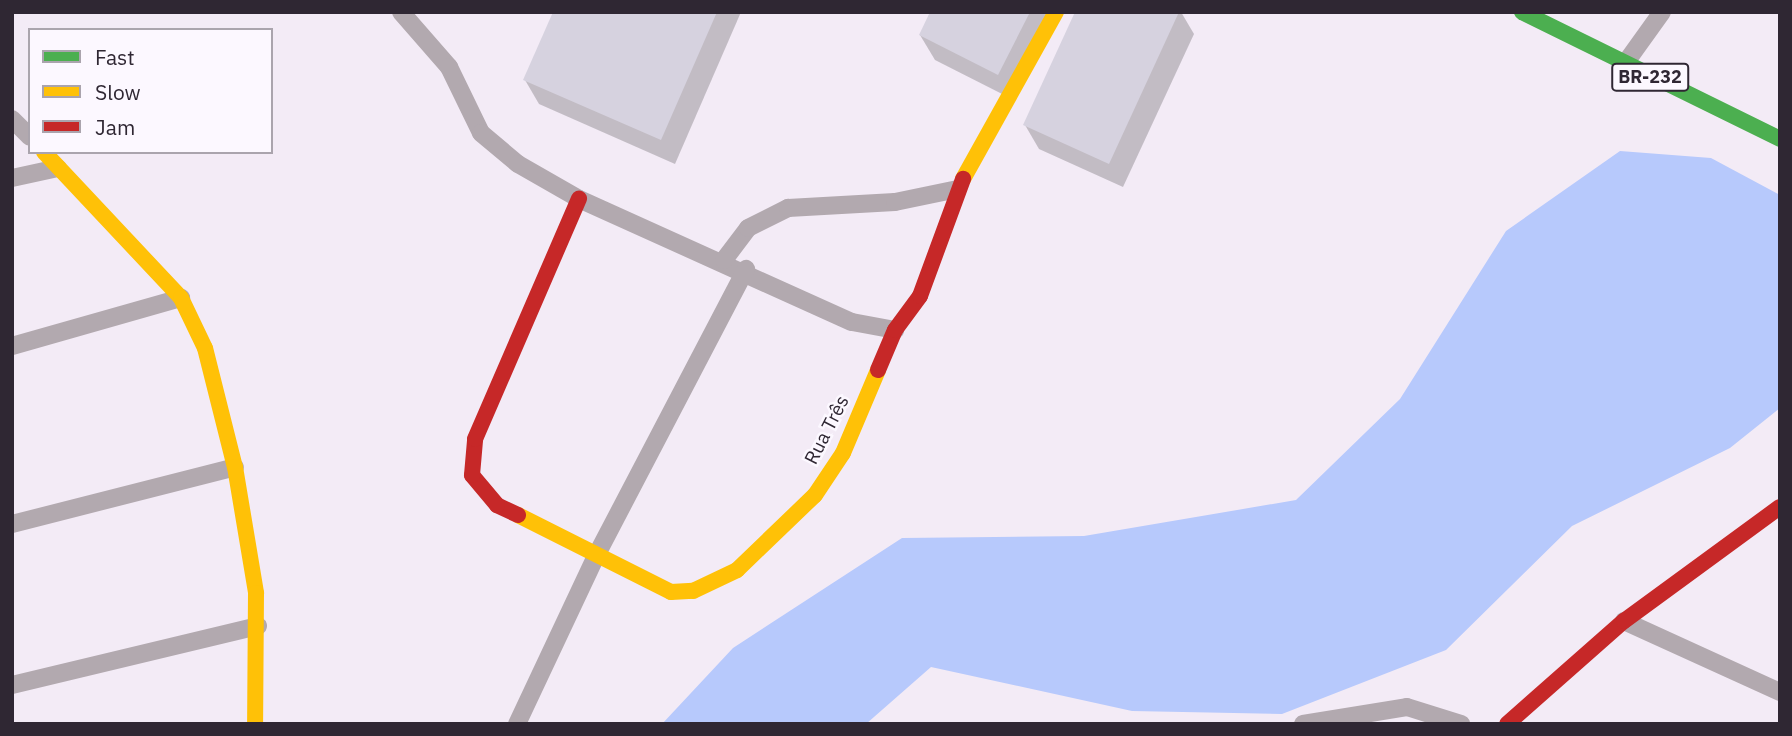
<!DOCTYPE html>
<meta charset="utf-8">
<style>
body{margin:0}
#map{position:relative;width:1792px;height:736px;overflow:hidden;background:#f3ebf6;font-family:"IBM Plex Sans",sans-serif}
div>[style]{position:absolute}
.water>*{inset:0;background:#b7c9fc}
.shadow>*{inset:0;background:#0003}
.building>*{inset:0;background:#d6d2df}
.street>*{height:18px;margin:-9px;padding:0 9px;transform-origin:9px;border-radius:9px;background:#b2a9af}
.fast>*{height:16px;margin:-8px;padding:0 8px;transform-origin:8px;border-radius:8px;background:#4caf50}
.slow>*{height:16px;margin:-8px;padding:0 8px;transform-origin:8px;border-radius:8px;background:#ffc107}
.jam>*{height:16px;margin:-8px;padding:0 8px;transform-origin:8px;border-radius:8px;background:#c62828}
span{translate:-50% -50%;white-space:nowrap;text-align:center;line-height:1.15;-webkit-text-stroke:5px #fcf8ff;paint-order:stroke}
.shield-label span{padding:2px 5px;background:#fcf8ff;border:2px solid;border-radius:5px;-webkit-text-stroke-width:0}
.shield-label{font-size:18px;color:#2f2733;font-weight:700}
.street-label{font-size:19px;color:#2f2733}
.frame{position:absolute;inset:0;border:14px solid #2f2733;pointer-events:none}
.legend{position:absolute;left:28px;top:28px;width:245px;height:126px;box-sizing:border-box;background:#fcf8ff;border:2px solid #aaa4ad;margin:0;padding:9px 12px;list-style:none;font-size:21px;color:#2f2733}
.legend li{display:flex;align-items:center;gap:14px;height:35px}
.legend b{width:35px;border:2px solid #aaa4ad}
</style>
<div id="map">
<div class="water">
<div style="clip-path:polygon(1620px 151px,1711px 158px,1780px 195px,1780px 408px,1730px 448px,1572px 526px,1446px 650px,1282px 714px,1132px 711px,931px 667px,866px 724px,662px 724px,733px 648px,902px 538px,1084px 536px,1296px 500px,1400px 399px,1506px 231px)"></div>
</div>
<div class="shadow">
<div style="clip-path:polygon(555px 12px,741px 12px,675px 164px,539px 104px,525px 80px)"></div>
<div style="clip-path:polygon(932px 12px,1056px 12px,1012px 99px,935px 60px,920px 35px)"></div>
<div style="clip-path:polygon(1077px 12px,1181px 12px,1194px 34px,1123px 187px,1039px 149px,1025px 125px)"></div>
</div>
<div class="building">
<div style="clip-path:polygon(553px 12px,717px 12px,661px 140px,523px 80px)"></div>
<div style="clip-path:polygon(930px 12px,1030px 12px,998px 75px,919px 35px)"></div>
<div style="clip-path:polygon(1075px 12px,1179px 12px,1109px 164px,1023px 125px)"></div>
</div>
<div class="street">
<div style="left:401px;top:12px;width:73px;rotate:48.9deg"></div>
<div style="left:449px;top:67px;width:73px;rotate:64.1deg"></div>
<div style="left:481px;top:133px;width:48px;rotate:40deg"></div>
<div style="left:518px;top:164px;width:70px;rotate:29.8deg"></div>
<div style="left:579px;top:199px;width:299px;rotate:24.3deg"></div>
<div style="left:852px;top:322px;width:44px;rotate:10.5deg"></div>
<div style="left:1624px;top:65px;width:65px;rotate:-54.4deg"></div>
<div style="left:12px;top:119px;width:25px;rotate:45deg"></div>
<div style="left:12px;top:178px;width:47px;rotate:-12.3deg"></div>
<div style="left:724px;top:260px;width:40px;rotate:-53deg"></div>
<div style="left:748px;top:228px;width:45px;rotate:-26.6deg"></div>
<div style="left:788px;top:208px;width:107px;rotate:-3.2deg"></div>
<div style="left:895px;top:202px;width:64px;rotate:-11.7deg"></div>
<div style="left:12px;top:346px;width:176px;rotate:-15.9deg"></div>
<div style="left:12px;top:524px;width:230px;rotate:-14.3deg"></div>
<div style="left:1624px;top:621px;width:171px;rotate:24.5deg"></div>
<div style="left:12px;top:685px;width:253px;rotate:-13.5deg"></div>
<div style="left:517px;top:724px;width:186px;rotate:-64.8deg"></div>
<div style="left:596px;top:556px;width:324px;rotate:-62.4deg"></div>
<div style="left:1303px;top:724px;width:105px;rotate:-9.3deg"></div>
<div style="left:1407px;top:707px;width:57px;rotate:17.5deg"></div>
</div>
<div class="fast">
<div style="left:1522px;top:12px;width:288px;rotate:26.2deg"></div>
</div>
<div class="slow">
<div style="left:44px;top:152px;width:200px;rotate:46.8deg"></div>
<div style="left:181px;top:298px;width:55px;rotate:64.4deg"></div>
<div style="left:205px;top:348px;width:123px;rotate:75.9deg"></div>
<div style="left:235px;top:467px;width:128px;rotate:80.5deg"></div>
<div style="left:256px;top:593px;width:131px;rotate:90.4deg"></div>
<div style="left:963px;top:179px;width:191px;rotate:-60.9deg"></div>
<div style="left:518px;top:515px;width:171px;rotate:26.7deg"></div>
<div style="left:671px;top:592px;width:22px;rotate:-3deg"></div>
<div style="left:693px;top:591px;width:49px;rotate:-25.5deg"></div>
<div style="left:737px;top:570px;width:108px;rotate:-43.9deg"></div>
<div style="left:815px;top:495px;width:50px;rotate:-56.3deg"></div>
<div style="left:843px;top:453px;width:90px;rotate:-67.1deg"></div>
</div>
<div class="jam">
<div style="left:878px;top:370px;width:43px;rotate:-67deg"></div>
<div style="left:895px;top:330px;width:42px;rotate:-53.7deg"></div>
<div style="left:920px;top:296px;width:125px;rotate:-69.8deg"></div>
<div style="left:518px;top:515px;width:23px;rotate:-155deg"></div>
<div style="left:497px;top:505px;width:39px;rotate:-130deg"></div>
<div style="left:472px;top:475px;width:36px;rotate:-85deg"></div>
<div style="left:475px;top:439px;width:262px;rotate:-66.6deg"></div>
<div style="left:1507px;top:724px;width:156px;rotate:-41.4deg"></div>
<div style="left:1624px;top:621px;width:193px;rotate:-36.2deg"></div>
</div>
<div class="shield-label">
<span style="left:1650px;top:77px">BR-232</span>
</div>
<div class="street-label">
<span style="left:827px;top:430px;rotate:-63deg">Rua Três</span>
</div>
<div class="frame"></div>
<ul class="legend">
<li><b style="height:9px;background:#4caf50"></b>Fast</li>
<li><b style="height:9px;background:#ffc107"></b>Slow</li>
<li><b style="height:9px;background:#c62828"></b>Jam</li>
</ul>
</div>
